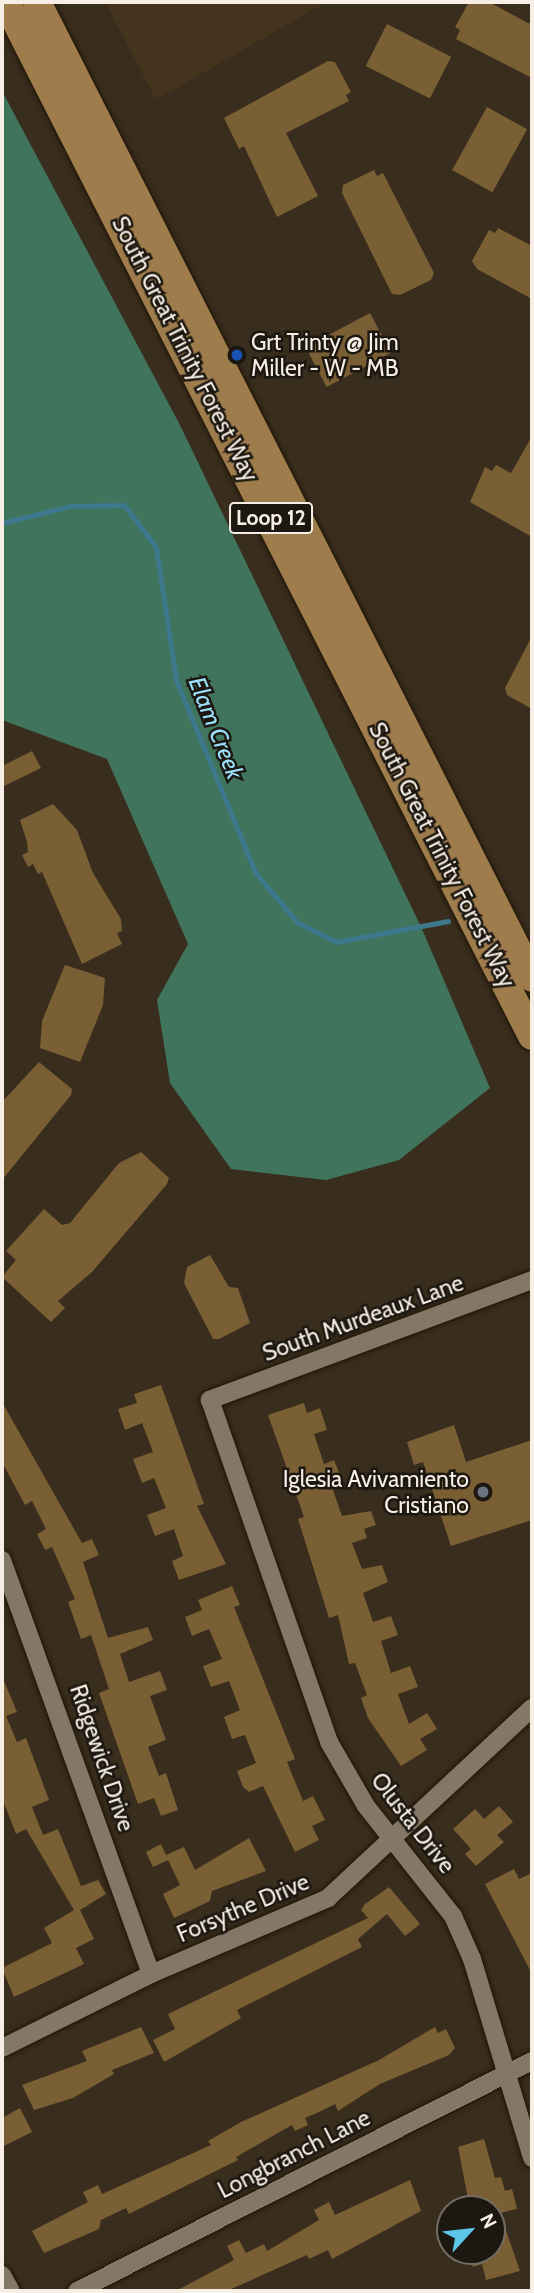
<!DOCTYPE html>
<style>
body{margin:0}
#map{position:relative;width:534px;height:2293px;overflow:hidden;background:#392d1d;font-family:Cabin,sans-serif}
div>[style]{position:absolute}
.built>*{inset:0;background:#44341d}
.forest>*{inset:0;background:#40745c}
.stream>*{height:5px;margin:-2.5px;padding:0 2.5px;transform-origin:2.5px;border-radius:2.5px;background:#3e788d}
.building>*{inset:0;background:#7a5e34;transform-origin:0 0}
.roads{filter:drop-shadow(0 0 2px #201506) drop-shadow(0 0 2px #201506)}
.minor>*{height:18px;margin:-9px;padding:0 9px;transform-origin:9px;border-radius:9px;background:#857765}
.primary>*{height:28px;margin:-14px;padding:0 14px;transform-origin:14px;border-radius:14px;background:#9e7c4c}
.dots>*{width:19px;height:19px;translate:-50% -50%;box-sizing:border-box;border:4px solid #1c1710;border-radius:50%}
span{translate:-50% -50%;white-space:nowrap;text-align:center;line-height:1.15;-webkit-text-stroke:5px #1c1710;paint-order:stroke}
.shield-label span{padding:2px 5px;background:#1c1710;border:2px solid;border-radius:5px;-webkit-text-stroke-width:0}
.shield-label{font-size:21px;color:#f7efe5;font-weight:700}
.poi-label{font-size:23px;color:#f7efe5}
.left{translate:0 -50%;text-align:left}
.right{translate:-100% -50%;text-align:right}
.street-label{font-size:23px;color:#f7efe5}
.water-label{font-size:24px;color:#9be1fc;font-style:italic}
.frame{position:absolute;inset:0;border:4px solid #f7efe5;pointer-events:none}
.north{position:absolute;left:436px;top:2195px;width:70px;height:70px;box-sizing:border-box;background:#1c1710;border:2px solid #746d65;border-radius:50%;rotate:63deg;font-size:19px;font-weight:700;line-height:28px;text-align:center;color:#f7efe5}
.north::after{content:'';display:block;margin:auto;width:24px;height:32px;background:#5dc7e8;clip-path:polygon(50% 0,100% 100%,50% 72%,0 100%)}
</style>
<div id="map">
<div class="built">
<div style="clip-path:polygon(105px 2px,322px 2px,323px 4px,156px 100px)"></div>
</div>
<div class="forest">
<div style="clip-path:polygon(2px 91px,180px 425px,422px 929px,490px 1088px,399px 1160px,326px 1180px,231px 1169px,170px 1083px,157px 1000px,188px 944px,107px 759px,2px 720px)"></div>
</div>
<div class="stream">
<div style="left:2px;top:523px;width:70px;rotate:-14deg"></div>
<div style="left:70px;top:506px;width:54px;rotate:-1.1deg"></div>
<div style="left:124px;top:505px;width:53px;rotate:52.7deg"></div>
<div style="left:156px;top:547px;width:134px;rotate:81.4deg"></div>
<div style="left:176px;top:680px;width:208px;rotate:67.6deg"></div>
<div style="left:255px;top:872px;width:65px;rotate:50deg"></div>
<div style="left:297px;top:922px;width:44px;rotate:27.1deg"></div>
<div style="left:336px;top:942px;width:114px;rotate:-10.6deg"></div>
</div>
<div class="building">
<div style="clip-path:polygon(469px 2px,489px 2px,532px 25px,532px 78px,456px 39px,460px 30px,455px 27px)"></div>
<div style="left:387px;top:24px;width:72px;height:47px;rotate:27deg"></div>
<div style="clip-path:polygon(328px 61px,335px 62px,351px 92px,346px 95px,349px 101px,286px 133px,318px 196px,277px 217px,244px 146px,239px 149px,224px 118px)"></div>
<div style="left:487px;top:107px;width:46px;height:72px;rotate:29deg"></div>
<div style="clip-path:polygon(374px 170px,377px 176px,383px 173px,434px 273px,431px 280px,400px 295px,392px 294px,342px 193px,343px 185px)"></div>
<div style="clip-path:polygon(498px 228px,532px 246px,532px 299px,477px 269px,472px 261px,489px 230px,495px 233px)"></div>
<div style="left:370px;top:313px;width:45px;height:73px;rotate:62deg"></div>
<div style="clip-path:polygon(532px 436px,532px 537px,470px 502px,485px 467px,492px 471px,496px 465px,511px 473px)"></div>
<div style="clip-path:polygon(532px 636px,532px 709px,507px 695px,505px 688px)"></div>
<div style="clip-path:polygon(32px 751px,41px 768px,2px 787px,2px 766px)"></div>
<div style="clip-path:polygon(53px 804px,77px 830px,93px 873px,121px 919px,122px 931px,117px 933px,122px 944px,82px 964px,42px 872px,38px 874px,33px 864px,28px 867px,22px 855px,28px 852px,27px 842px,20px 820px)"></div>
<div style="clip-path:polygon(65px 965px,105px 978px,103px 1005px,80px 1062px,40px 1048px,42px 1021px)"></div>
<div style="clip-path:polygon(39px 1062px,72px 1089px,71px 1095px,2px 1180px,2px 1102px)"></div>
<div style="clip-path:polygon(141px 1152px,169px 1178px,167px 1184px,92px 1272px,58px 1301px,65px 1308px,51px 1322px,2px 1277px,16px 1260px,6px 1251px,44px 1209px,62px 1225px,70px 1223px,119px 1163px)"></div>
<div style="clip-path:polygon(210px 1255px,229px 1287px,238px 1288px,250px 1323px,219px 1339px,213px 1339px,184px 1283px,187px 1267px)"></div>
<div style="clip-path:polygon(161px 1385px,204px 1504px,197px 1506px,226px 1564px,179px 1580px,172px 1561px,183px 1556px,174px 1529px,155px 1536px,147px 1515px,166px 1508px,154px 1478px,142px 1483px,133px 1459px,153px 1452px,142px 1423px,125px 1430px,118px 1409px,137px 1403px,134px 1394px)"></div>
<div style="clip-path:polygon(2px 1402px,82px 1543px,92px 1539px,99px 1555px,83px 1562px,108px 1638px,148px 1627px,153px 1640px,120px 1654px,129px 1682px,160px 1671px,167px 1690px,150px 1696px,166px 1740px,148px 1747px,159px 1776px,166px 1773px,178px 1810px,161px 1816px,154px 1798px,138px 1804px,99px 1693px,109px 1689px,91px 1635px,81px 1639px,68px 1602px,75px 1599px,52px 1547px,45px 1550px,37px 1534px,46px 1529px,32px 1501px,25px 1505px,2px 1462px)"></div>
<div style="clip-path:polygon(304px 1403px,307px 1413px,320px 1408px,327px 1430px,314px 1434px,324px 1464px,334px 1460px,343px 1483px,332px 1487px,342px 1516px,371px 1511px,376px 1525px,364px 1529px,367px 1538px,352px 1543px,362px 1569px,382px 1565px,388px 1582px,363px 1593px,373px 1622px,391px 1616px,398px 1635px,381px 1641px,391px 1673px,410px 1666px,418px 1687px,398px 1694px,409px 1724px,427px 1713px,437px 1729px,420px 1739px,427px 1750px,401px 1766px,368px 1718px,361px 1698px,367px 1695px,355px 1663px,349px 1664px,338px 1615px,329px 1618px,298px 1519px,304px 1517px,268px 1415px)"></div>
<div style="clip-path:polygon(454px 1425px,466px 1462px,532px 1440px,532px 1520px,451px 1546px,423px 1462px,414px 1465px,407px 1442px)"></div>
<div style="clip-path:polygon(232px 1586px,240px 1605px,234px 1607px,295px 1759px,287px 1762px,303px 1801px,313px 1796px,325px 1820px,312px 1826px,319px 1840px,295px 1852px,263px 1786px,249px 1792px,243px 1787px,237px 1771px,256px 1763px,245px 1735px,232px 1739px,224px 1717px,240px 1710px,229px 1681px,211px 1687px,203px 1666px,222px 1659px,209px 1629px,192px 1636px,185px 1617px,202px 1610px,198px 1600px)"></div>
<div style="clip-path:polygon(2px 1676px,17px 1712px,6px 1716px,17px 1742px,26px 1738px,49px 1800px,32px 1807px,43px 1835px,58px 1829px,81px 1886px,98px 1880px,106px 1894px,80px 1910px,94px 1939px,76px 1948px,84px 1964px,14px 1997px,2px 1968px,52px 1943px,44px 1928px,74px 1910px,26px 1829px,16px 1834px,2px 1798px)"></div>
<div style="clip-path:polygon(499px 1806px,513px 1822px,497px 1835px,504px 1842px,476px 1866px,465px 1854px,471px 1849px,453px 1829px,475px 1809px,484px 1819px)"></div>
<div style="clip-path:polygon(249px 1838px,266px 1871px,212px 1891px,210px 1901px,174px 1918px,163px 1894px,180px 1885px,168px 1860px,153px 1867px,146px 1852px,161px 1844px,166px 1855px,184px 1847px,195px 1870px)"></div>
<div style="clip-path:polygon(514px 1869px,519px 1879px,532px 1873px,532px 1974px,485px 1884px)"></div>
<div style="clip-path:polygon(389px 1887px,420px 1924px,405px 1936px,387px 1914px,358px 1939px,362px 1947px,237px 2010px,241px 2018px,164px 2062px,153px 2040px,175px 2029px,168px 2014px,368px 1918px,361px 1910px,365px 1904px)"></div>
<div style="clip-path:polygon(141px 2027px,154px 2053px,112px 2070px,114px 2074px,73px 2098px,34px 2110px,22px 2085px,87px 2061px,82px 2051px)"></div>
<div style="clip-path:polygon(435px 2027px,438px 2033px,446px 2029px,455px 2048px,449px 2055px,380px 2084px,338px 2111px,335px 2104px,319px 2112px,305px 2118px,308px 2125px,295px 2131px,292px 2125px,236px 2157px,238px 2160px,129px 2214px,126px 2208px,101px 2220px,99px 2229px,44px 2253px,32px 2231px,88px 2202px,83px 2192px,98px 2185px,102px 2194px,211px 2145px,208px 2141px,241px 2122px,379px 2060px)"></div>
<div style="clip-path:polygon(20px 2108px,32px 2132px,2px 2147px,2px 2118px)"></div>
<div style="clip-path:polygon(484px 2139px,495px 2178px,501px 2177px,505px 2191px,512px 2189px,517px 2209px,500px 2213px,520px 2271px,486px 2280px,482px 2264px,473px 2267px,468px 2251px,492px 2251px,492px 2209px,470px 2209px,458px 2147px)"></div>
<div style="clip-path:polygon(410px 2180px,421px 2211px,332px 2259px,328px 2250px,309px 2259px,307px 2255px,227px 2291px,176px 2291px,234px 2260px,227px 2246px,239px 2240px,246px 2253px,264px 2244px,267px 2251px,319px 2220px,314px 2210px,329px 2202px,335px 2215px)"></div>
</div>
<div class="roads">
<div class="minor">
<div style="left:532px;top:1280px;width:344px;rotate:159.6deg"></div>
<div style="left:210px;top:1400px;width:362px;rotate:70.8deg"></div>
<div style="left:329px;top:1742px;width:74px;rotate:60deg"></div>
<div style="left:366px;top:1806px;width:140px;rotate:51.7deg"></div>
<div style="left:453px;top:1916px;width:47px;rotate:66.2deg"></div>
<div style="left:472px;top:1959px;width:208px;rotate:73.2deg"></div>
<div style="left:2px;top:1560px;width:440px;rotate:70.2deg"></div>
<div style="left:2px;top:2048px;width:166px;rotate:-26.4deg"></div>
<div style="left:151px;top:1974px;width:193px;rotate:-23.2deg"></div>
<div style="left:328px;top:1898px;width:279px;rotate:-43deg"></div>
<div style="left:2px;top:2275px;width:18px;rotate:61deg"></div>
<div style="left:77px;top:2291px;width:510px;rotate:-26.82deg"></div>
</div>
<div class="primary">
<div style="left:6px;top:2px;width:1160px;rotate:63.04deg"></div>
<div style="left:37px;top:2px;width:1094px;rotate:63.11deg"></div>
</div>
</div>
<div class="dots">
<div style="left:237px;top:355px;background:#1a4fb4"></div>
<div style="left:483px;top:1492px;background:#6b7280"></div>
</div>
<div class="shield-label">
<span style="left:271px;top:518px">Loop 12</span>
</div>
<div class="poi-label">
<span class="left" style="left:251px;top:355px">Grt Trinty @ Jim<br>Miller - W - MB</span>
<span class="right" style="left:469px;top:1492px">Iglesia Avivamiento<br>Cristiano</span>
</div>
<div class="street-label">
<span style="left:185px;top:349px;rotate:63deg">South Great Trinity Forest Way</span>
<span style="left:442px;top:855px;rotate:63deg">South Great Trinity Forest Way</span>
<span style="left:363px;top:1318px;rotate:-20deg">South Murdeaux Lane</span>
<span style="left:102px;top:1758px;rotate:71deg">Ridgewick Drive</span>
<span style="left:413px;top:1823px;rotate:52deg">Olusta Drive</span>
<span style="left:243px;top:1908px;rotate:-23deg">Forsythe Drive</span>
<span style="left:294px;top:2154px;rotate:-27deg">Longbranch Lane</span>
</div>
<div class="water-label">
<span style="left:216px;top:728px;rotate:68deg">Elam Creek</span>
</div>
<div class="frame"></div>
<div class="north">N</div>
</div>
